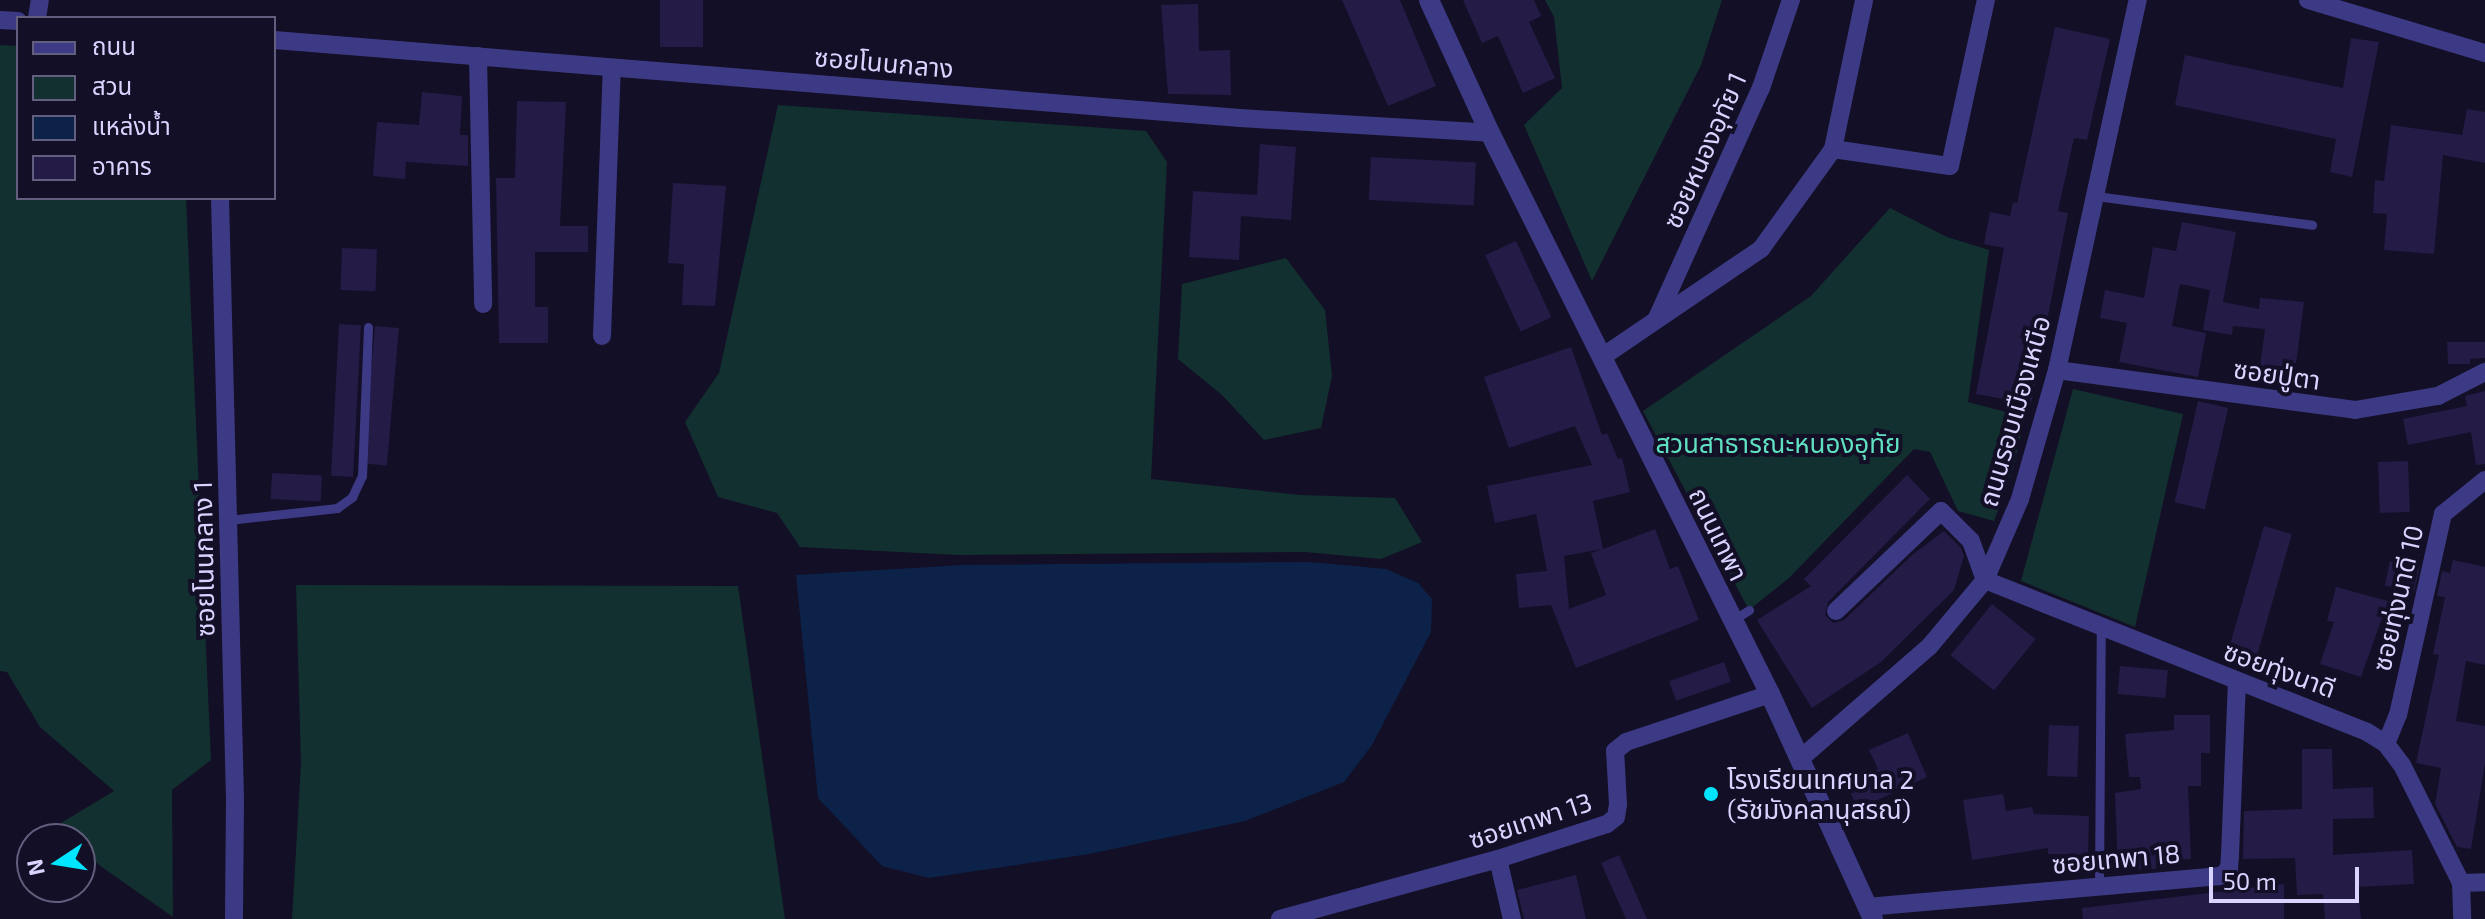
<!DOCTYPE html>
<meta charset="utf-8">
<style>
body{margin:0}
#map{position:relative;width:2485px;height:919px;overflow:hidden;background:#130f26;font-family:"Exo 2","Noto Sans Thai",sans-serif}
div>[style]{position:absolute}
.green>*{inset:0;background:#12302f}
.water>*{inset:0;background:#0c2248}
.building>*{inset:0;background:#241b47;transform-origin:0 0}
.service>*{height:9px;margin:-4.5px;padding:0 4.5px;transform-origin:4.5px;border-radius:4.5px;background:#3d3a85}
.minor>*{height:18px;margin:-9px;padding:0 9px;transform-origin:9px;border-radius:9px;background:#3d3a85}
.tertiary>*{height:20px;margin:-10px;padding:0 10px;transform-origin:10px;border-radius:10px;background:#3d3a85}
.dots>*{width:22px;height:22px;translate:-50% -50%;box-sizing:border-box;border:4px solid #130f26;border-radius:50%}
span{translate:-50% -50%;white-space:nowrap;text-align:center;line-height:1.15;-webkit-text-stroke:8px #130f26;paint-order:stroke}
.street-label{font-size:26px;color:#d9d4ff}
.park-label{font-size:26px;color:#5fe0c0}
.poi-label{font-size:26px;color:#d9d4ff}
.left{translate:0 -50%;text-align:left}
.legend{position:absolute;left:16px;top:16px;width:260px;height:184px;box-sizing:border-box;background:#130f26;border:2px solid #625e7d;margin:0;padding:10px 14px;list-style:none;font-size:24px;color:#d9d4ff}
.legend li{display:flex;align-items:center;gap:16px;height:40px}
.legend b{width:40px;border:2px solid #625e7d}
.north{position:absolute;left:16px;top:823px;width:80px;height:80px;box-sizing:border-box;background:#130f26;border:2px solid #625e7d;border-radius:50%;rotate:258deg;font-size:22px;font-weight:700;line-height:32px;text-align:center;color:#d9d4ff}
.north::after{content:'';display:block;margin:auto;width:28px;height:36px;background:#00e5ff;clip-path:polygon(50% 0,100% 100%,50% 72%,0 100%)}
.scale{position:absolute;left:2209px;top:867px;width:150px;height:36px;box-sizing:border-box;border:4px solid #d9d4ff;border-top:0;padding-left:10px;font-size:24px;line-height:28px;white-space:nowrap;color:#d9d4ff;-webkit-text-stroke:6px #130f26;paint-order:stroke}
</style>
<div id="map">
<div class="green">
<div style="clip-path:polygon(1545px 0,1722px 0,1701px 65px,1592px 281px,1524px 125px,1562px 88px,1554px 17px)"></div>
<div style="clip-path:polygon(0 45px,18px 46px,18px 198px,186px 198px,211px 760px,172px 790px,173px 917px,99px 865px,80px 844px,80px 839px,75px 839px,61px 823px,114px 791px,40px 727px,7px 672px,0 671px)"></div>
<div style="clip-path:polygon(778px 105px,1146px 131px,1167px 162px,1151px 479px,1300px 495px,1395px 498px,1422px 542px,1381px 559px,1305px 552px,959px 555px,800px 547px,777px 513px,718px 497px,685px 422px,719px 373px)"></div>
<div style="clip-path:polygon(1890px 208px,1947px 237px,1989px 250px,1968px 402px,2025px 417px,2013px 468px,1994px 521px,1958px 511px,1930px 452px,1914px 449px,1789px 578px,1749px 610px,1643px 411px,1811px 296px)"></div>
<div style="clip-path:polygon(1286px 258px,1325px 310px,1332px 376px,1321px 428px,1264px 440px,1222px 395px,1178px 359px,1182px 284px)"></div>
<div style="clip-path:polygon(2073px 389px,2183px 414px,2135px 627px,2021px 581px)"></div>
<div style="clip-path:polygon(296px 585px,738px 586px,785px 919px,292px 919px,301px 764px)"></div>
</div>
<div class="water">
<div style="clip-path:polygon(1310px 562px,1386px 569px,1418px 583px,1432px 599px,1431px 632px,1372px 745px,1344px 782px,1245px 821px,1089px 854px,929px 878px,882px 866px,818px 798px,796px 575px,963px 565px)"></div>
</div>
<div class="building">
<div style="left:660px;top:0;width:43px;height:47px"></div>
<div style="clip-path:polygon(1342px 0,1400px 0,1436px 86px,1388px 106px)"></div>
<div style="clip-path:polygon(1463px 0,1534px 0,1541px 16px,1529px 22px,1555px 78px,1523px 93px,1498px 36px,1482px 43px)"></div>
<div style="clip-path:polygon(1198px 4px,1199px 51px,1230px 50px,1231px 95px,1168px 94px,1161px 5px)"></div>
<div style="clip-path:polygon(2055px 27px,2110px 39px,2087px 140px,2074px 138px,2058px 211px,2068px 213px,2031px 404px,1976px 394px,2004px 248px,1984px 244px,1990px 212px,2010px 216px,2013px 202px,2017px 203px)"></div>
<div style="clip-path:polygon(2351px 38px,2379px 42px,2352px 177px,2330px 172px,2336px 139px,2175px 105px,2185px 55px,2343px 88px)"></div>
<div style="clip-path:polygon(422px 92px,462px 96px,460px 135px,468px 135px,468px 166px,406px 162px,405px 179px,373px 176px,377px 122px,419px 125px)"></div>
<div style="clip-path:polygon(517px 101px,566px 102px,560px 226px,588px 226px,588px 252px,535px 252px,535px 307px,548px 307px,548px 343px,499px 343px,496px 178px,515px 178px)"></div>
<div style="clip-path:polygon(2467px 109px,2485px 112px,2485px 163px,2443px 155px,2434px 254px,2384px 250px,2387px 214px,2373px 213px,2375px 180px,2384px 181px,2391px 125px,2462px 135px)"></div>
<div style="clip-path:polygon(1260px 144px,1296px 147px,1291px 220px,1241px 216px,1239px 260px,1189px 257px,1193px 191px,1257px 195px)"></div>
<div style="left:1371px;top:157px;width:105px;height:43px;rotate:3deg"></div>
<div style="clip-path:polygon(673px 183px,726px 186px,715px 306px,682px 305px,684px 264px,668px 263px)"></div>
<div style="clip-path:polygon(2182px 222px,2236px 232px,2223px 302px,2259px 309px,2260px 298px,2304px 302px,2293px 387px,2258px 382px,2265px 329px,2233px 326px,2232px 335px,2203px 330px,2210px 290px,2180px 284px,2172px 326px,2206px 333px,2198px 377px,2119px 362px,2127px 323px,2100px 318px,2105px 290px,2144px 298px,2153px 247px,2176px 251px)"></div>
<div style="left:1516px;top:241px;width:84px;height:34px;rotate:65deg"></div>
<div style="left:342px;top:248px;width:35px;height:42px;rotate:2deg"></div>
<div style="left:339px;top:324px;width:22px;height:152px;rotate:3deg"></div>
<div style="left:375px;top:326px;width:24px;height:138px;rotate:5deg"></div>
<div style="clip-path:polygon(2447px 342px,2485px 342px,2485px 358px,2470px 359px,2470px 364px,2448px 364px)"></div>
<div style="clip-path:polygon(evenodd,1571px 347px,1602px 435px,1607px 433px,1618px 459px,1622px 458px,1630px 492px,1593px 501px,1603px 549px,1655px 529px,1670px 569px,1678px 566px,1699px 620px,1576px 668px,1551px 605px,1519px 608px,1516px 574px,1547px 571px,1536px 514px,1495px 523px,1487px 486px,1592px 465px,1575px 426px,1509px 448px,1484px 377px,1571px 347px,1602px 549px,1591px 553px,1606px 595px,1569px 609px,1564px 556px,1602px 549px)"></div>
<div style="clip-path:polygon(2485px 391px,2485px 464px,2476px 465px,2471px 432px,2408px 445px,2403px 419px,2467px 406px,2465px 396px)"></div>
<div style="left:2198px;top:401px;width:31px;height:104px;rotate:13deg"></div>
<div style="left:2408px;top:461px;width:51px;height:30px;rotate:88deg"></div>
<div style="left:272px;top:473px;width:50px;height:26px;rotate:3deg"></div>
<div style="clip-path:polygon(1907px 475px,1930px 499px,1828px 602px,1825px 615px,1833px 623px,1844px 620px,1912px 555px,1944px 531px,1961px 548px,1964px 556px,1954px 590px,1881px 662px,1812px 708px,1757px 620px,1811px 586px,1804px 579px)"></div>
<div style="left:2264px;top:526px;width:29px;height:142px;rotate:16deg"></div>
<div style="clip-path:polygon(2453px 560px,2485px 567px,2485px 665px,2466px 661px,2456px 721px,2485px 726px,2485px 763px,2471px 849px,2457px 847px,2435px 804px,2441px 768px,2416px 763px,2439px 655px,2433px 654px,2445px 597px,2437px 596px,2442px 571px,2450px 573px)"></div>
<div style="left:2390px;top:561px;width:30px;height:25px;rotate:12deg"></div>
<div style="clip-path:polygon(2336px 587px,2388px 601px,2361px 677px,2320px 664px,2334px 622px,2327px 621px)"></div>
<div style="left:1992px;top:604px;width:56px;height:66px;rotate:39deg"></div>
<div style="left:1724px;top:662px;width:21px;height:58px;rotate:71deg"></div>
<div style="left:2120px;top:666px;width:48px;height:28px;rotate:5deg"></div>
<div style="clip-path:polygon(2174px 715px,2210px 715px,2210px 753px,2201px 753px,2201px 786px,2188px 786px,2191px 859px,2156px 860px,2156px 869px,2118px 870px,2115px 793px,2141px 789px,2140px 777px,2129px 777px,2125px 734px,2174px 730px)"></div>
<div style="left:2049px;top:725px;width:30px;height:51px;rotate:2deg"></div>
<div style="clip-path:polygon(1908px 733px,1927px 777px,1858px 809px,1846px 783px,1878px 769px,1869px 750px)"></div>
<div style="clip-path:polygon(2302px 749px,2332px 749px,2333px 789px,2373px 787px,2374px 818px,2333px 819px,2333px 855px,2412px 850px,2414px 884px,2358px 887px,2361px 919px,2325px 919px,2323px 894px,2297px 895px,2295px 858px,2243px 859px,2244px 811px,2302px 809px)"></div>
<div style="clip-path:polygon(2003px 794px,2006px 811px,2032px 807px,2034px 814px,2089px 816px,2088px 855px,2048px 854px,2048px 848px,1972px 860px,1963px 800px)"></div>
<div style="clip-path:polygon(1619px 855px,1647px 919px,1626px 919px,1601px 863px)"></div>
<div style="clip-path:polygon(1576px 875px,1586px 919px,1524px 919px,1517px 890px)"></div>
<div style="clip-path:polygon(2284px 884px,2284px 919px,2083px 919px,2082px 908px)"></div>
</div>
<div class="service">
<div style="left:2096px;top:196px;width:218px;rotate:7.6deg"></div>
<div style="left:228px;top:520px;width:110px;rotate:-6.3deg"></div>
<div style="left:337px;top:508px;width:19px;rotate:-36deg"></div>
<div style="left:352px;top:497px;width:23px;rotate:-65deg"></div>
<div style="left:362px;top:476px;width:149px;rotate:-87.7deg"></div>
<div style="left:1733px;top:620px;width:19px;rotate:-32deg"></div>
<div style="left:2099px;top:886px;width:258px;rotate:-89.6deg"></div>
</div>
<div class="minor">
<div style="left:2308px;top:0;width:185px;rotate:16.7deg"></div>
<div style="left:37px;top:18px;width:18px;rotate:-81deg"></div>
<div style="left:0;top:20px;width:18px;rotate:3deg"></div>
<div style="left:274px;top:40px;width:969px;rotate:4.62deg"></div>
<div style="left:1240px;top:118px;width:250px;rotate:3.4deg"></div>
<div style="left:478px;top:56px;width:248px;rotate:88.8deg"></div>
<div style="left:1833px;top:149px;width:118px;rotate:8.3deg"></div>
<div style="left:1950px;top:166px;width:170px;rotate:-77.8deg"></div>
<div style="left:220px;top:198px;width:602px;rotate:88.57deg"></div>
<div style="left:235px;top:800px;width:119px;rotate:90.5deg"></div>
<div style="left:1657px;top:318px;width:252px;rotate:-65.7deg"></div>
<div style="left:1761px;top:88px;width:93px;rotate:-71.2deg"></div>
<div style="left:602px;top:336px;width:268px;rotate:-87.9deg"></div>
<div style="left:1602px;top:357px;width:192px;rotate:-34.2deg"></div>
<div style="left:1761px;top:249px;width:123px;rotate:-54.2deg"></div>
<div style="left:1833px;top:149px;width:152px;rotate:-78.2deg"></div>
<div style="left:2057px;top:370px;width:301px;rotate:7.6deg"></div>
<div style="left:2355px;top:410px;width:84px;rotate:-9.6deg"></div>
<div style="left:2438px;top:396px;width:53px;rotate:-27.1deg"></div>
<div style="left:1836px;top:611px;width:145px;rotate:-43.6deg"></div>
<div style="left:1941px;top:511px;width:42px;rotate:45deg"></div>
<div style="left:1971px;top:541px;width:41px;rotate:70.3deg"></div>
<div style="left:1985px;top:580px;width:411px;rotate:21.7deg"></div>
<div style="left:2367px;top:732px;width:22px;rotate:32deg"></div>
<div style="left:2386px;top:744px;width:26px;rotate:53deg"></div>
<div style="left:2402px;top:765px;width:132px;rotate:63.4deg"></div>
<div style="left:2461px;top:883px;width:24px;rotate:-2deg"></div>
<div style="left:2386px;top:744px;width:31px;rotate:-68deg"></div>
<div style="left:2398px;top:715px;width:206px;rotate:-77.4deg"></div>
<div style="left:2443px;top:514px;width:54px;rotate:-39deg"></div>
<div style="left:1800px;top:759px;width:171px;rotate:-41deg"></div>
<div style="left:1929px;top:647px;width:87px;rotate:-50.1deg"></div>
<div style="left:1985px;top:580px;width:88px;rotate:-66.6deg"></div>
<div style="left:2020px;top:499px;width:134px;rotate:-74deg"></div>
<div style="left:2057px;top:370px;width:379px;rotate:-77.7deg"></div>
<div style="left:1498px;top:859px;width:62px;rotate:76.9deg"></div>
<div style="left:2461px;top:883px;width:36px;rotate:88deg"></div>
<div style="left:1867px;top:907px;width:355px;rotate:-5deg"></div>
<div style="left:2221px;top:876px;width:11px;rotate:-41deg"></div>
<div style="left:2229px;top:869px;width:14px;rotate:-86deg"></div>
<div style="left:2230px;top:855px;width:173px;rotate:-87.7deg"></div>
<div style="left:1280px;top:919px;width:226px;rotate:-15.4deg"></div>
<div style="left:1498px;top:859px;width:114px;rotate:-17.8deg"></div>
<div style="left:1607px;top:824px;width:11px;rotate:-38deg"></div>
<div style="left:1616px;top:817px;width:13px;rotate:-81deg"></div>
<div style="left:1618px;top:804px;width:53px;rotate:-93.2deg"></div>
<div style="left:1615px;top:751px;width:14px;rotate:-39deg"></div>
<div style="left:1626px;top:742px;width:152px;rotate:-18.4deg"></div>
</div>
<div class="tertiary">
<div style="left:1429px;top:0;width:146px;rotate:65.4deg"></div>
<div style="left:1490px;top:133px;width:627px;rotate:63.48deg"></div>
<div style="left:1770px;top:694px;width:247px;rotate:65.4deg"></div>
</div>
<div class="dots">
<div style="left:1711px;top:794px;background:#00e5ff"></div>
</div>
<div class="street-label">
<span style="left:884px;top:62px;rotate:5deg">ซอยโนนกลาง</span>
<span style="left:1704px;top:150px;rotate:-66deg">ซอยหนองอุทัย 1</span>
<span style="left:2277px;top:374px;rotate:8deg">ซอยปู่ตา</span>
<span style="left:2014px;top:411px;rotate:-74deg">ถนนรอบเมืองเหนือ</span>
<span style="left:1719px;top:534px;rotate:64deg">ถนนเทพา</span>
<span style="left:203px;top:559px;rotate:-91deg">ซอยโนนกลาง 1</span>
<span style="left:2397px;top:598px;rotate:-77deg">ซอยทุ่งนาดี 10</span>
<span style="left:2280px;top:669px;rotate:20deg">ซอยทุ่งนาดี</span>
<span style="left:1530px;top:820px;rotate:-18deg">ซอยเทพา 13</span>
<span style="left:2116px;top:858px;rotate:-5deg">ซอยเทพา 18</span>
</div>
<div class="park-label">
<span style="left:1778px;top:443px">สวนสาธารณะหนองอุทัย</span>
</div>
<div class="poi-label">
<span class="left" style="left:1727px;top:794px">โรงเรียนเทศบาล 2<br>(รัชมังคลานุสรณ์)</span>
</div>
<ul class="legend">
<li><b style="height:10px;background:#3d3a85"></b>ถนน</li>
<li><b style="height:22px;background:#12302f"></b>สวน</li>
<li><b style="height:22px;background:#0c2248"></b>แหล่งน้ำ</li>
<li><b style="height:22px;background:#241b47"></b>อาคาร</li>
</ul>
<div class="north">N</div>
<div class="scale">50 m</div>
</div>
